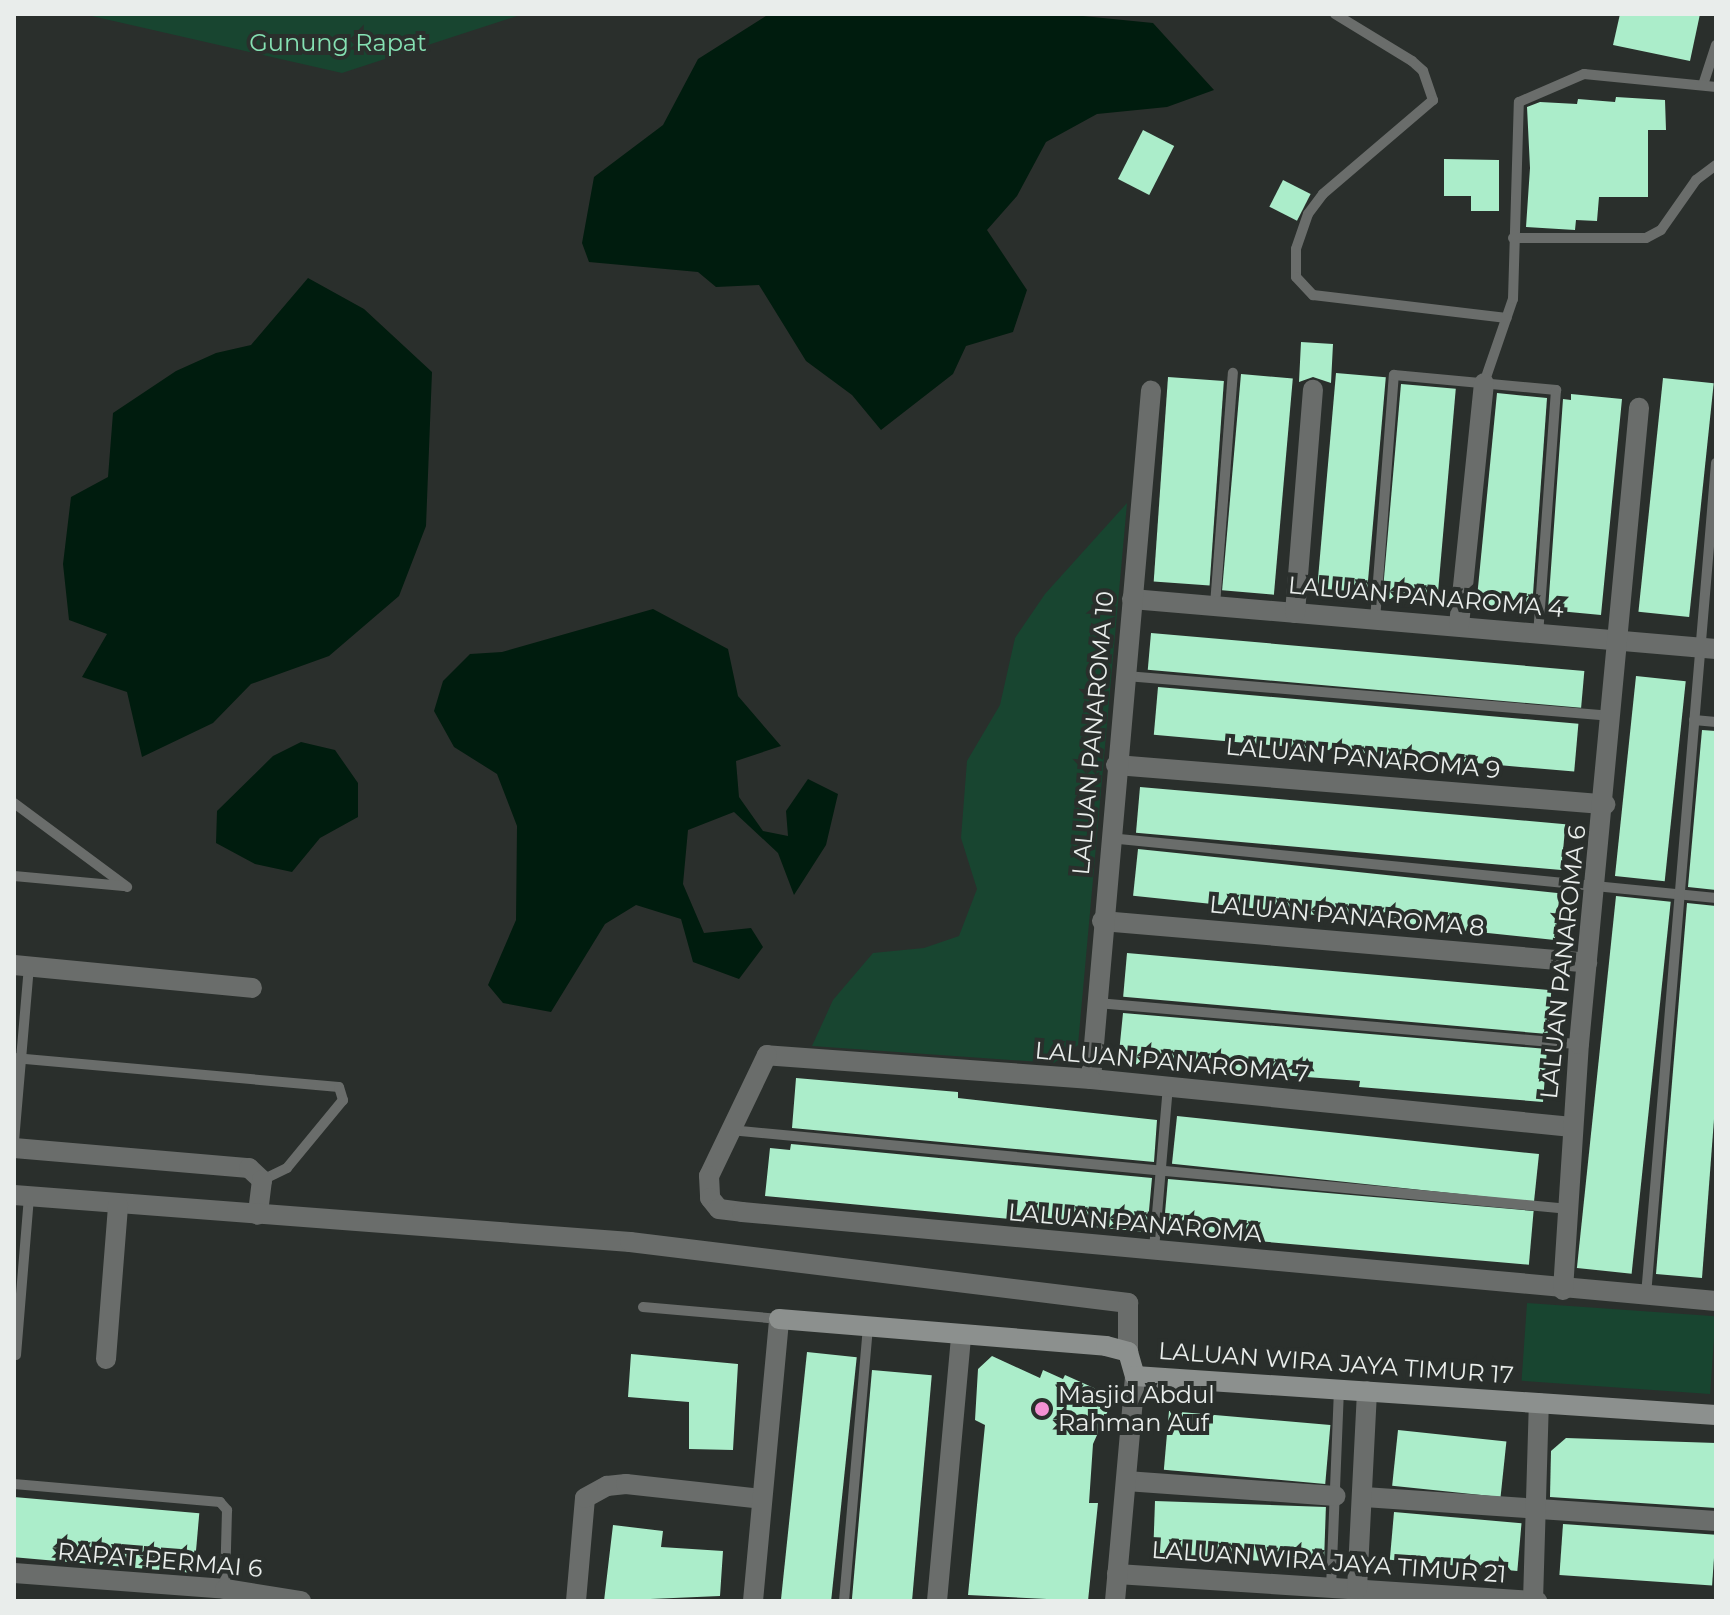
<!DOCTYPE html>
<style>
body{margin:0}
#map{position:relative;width:1730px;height:1615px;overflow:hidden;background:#2a2f2c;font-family:Montserrat,sans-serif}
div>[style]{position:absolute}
.green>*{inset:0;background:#184530;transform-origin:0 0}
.water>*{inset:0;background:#001c0e}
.building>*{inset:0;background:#abedca;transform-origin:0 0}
.lane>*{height:10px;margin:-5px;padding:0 5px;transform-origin:5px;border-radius:5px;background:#6a6d6b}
.street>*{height:20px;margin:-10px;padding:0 10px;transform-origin:10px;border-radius:10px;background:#6a6d6b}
.secondary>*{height:20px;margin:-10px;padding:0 10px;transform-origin:10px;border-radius:10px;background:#8c908e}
.dots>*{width:22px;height:22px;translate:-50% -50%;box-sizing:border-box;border:4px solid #2a2f2c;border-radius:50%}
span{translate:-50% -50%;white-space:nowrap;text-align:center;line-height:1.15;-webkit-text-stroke:8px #2a2f2c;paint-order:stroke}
.park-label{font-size:24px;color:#85e1b3}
.street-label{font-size:24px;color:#e9edeb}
.poi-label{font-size:24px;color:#e9edeb}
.left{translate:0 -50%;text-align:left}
.frame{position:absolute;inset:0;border:16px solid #e9edeb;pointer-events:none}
</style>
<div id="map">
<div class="green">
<div style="clip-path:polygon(83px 14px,523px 14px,342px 73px)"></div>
<div style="clip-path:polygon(1127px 503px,1078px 1045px,1054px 1063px,812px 1046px,833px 1000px,873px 953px,924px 948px,959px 936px,977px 889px,961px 838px,967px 761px,1000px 705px,1015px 638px,1045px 594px)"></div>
<div style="left:1527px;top:1303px;width:189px;height:78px;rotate:4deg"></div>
</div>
<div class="water">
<div style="clip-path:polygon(769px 14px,1063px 14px,1153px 23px,1214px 90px,1167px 107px,1097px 114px,1046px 142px,1017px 196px,987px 230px,1027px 290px,1013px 332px,966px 346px,953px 374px,881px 430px,852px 395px,806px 361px,759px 285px,716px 287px,698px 272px,589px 262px,582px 243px,594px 177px,663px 125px,698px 59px)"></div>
<div style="clip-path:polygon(308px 278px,364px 309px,432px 372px,426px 526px,399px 596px,329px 656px,251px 684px,213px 723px,142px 757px,127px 692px,82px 677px,107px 634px,69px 620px,63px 564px,71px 497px,108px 477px,113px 413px,176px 371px,216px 353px,251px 345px)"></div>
<div style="clip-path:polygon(653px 609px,728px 649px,738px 696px,781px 746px,736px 761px,739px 797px,763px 831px,788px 836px,786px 811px,808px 779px,838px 794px,826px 845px,794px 895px,778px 853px,734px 812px,688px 830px,683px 884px,704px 933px,751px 928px,763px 947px,739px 979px,693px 962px,681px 919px,636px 905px,605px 924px,551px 1012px,503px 1003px,488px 985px,516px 920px,517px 826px,497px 774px,454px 747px,434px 711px,443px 681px,470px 654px,502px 652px)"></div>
<div style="clip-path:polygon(301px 742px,335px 750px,358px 783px,358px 817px,320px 838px,292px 872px,255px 864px,216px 843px,217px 811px,273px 756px)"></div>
</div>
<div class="building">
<div style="clip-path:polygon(1620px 14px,1700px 14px,1690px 61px,1613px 45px)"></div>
<div style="clip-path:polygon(1616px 97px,1665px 100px,1666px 130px,1648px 130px,1648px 197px,1599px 197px,1597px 221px,1576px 220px,1575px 230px,1526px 227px,1530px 168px,1527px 107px,1540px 102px,1577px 104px,1578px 99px,1615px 102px)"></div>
<div style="left:1143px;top:130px;width:35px;height:55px;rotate:27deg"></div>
<div style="clip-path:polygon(1444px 159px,1499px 160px,1499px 211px,1471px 211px,1471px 196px,1444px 196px)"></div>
<div style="left:1283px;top:180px;width:31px;height:30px;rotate:27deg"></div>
<div style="clip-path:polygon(1301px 342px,1333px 344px,1331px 383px,1313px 377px,1299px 382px)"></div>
<div style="left:1336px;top:373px;width:50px;height:216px;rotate:5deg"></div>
<div style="left:1241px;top:374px;width:52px;height:217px;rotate:5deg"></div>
<div style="left:1168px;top:377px;width:56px;height:205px;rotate:4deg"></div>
<div style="left:1663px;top:378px;width:51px;height:235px;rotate:6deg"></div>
<div style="left:1401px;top:384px;width:55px;height:215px;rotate:5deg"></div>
<div style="clip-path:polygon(1497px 393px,1547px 398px,1532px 608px,1527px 613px,1476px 608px)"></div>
<div style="clip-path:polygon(1571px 394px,1622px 399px,1601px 615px,1548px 610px,1563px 399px,1571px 400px)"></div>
<div style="left:1151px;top:633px;width:435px;height:37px;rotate:5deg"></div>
<div style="left:1636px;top:676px;width:50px;height:201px;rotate:6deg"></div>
<div style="left:1158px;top:687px;width:422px;height:48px;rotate:5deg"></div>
<div style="clip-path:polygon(1702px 730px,1716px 731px,1716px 890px,1688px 887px)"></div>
<div style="left:1140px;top:787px;width:427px;height:46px;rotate:5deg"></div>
<div style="left:1138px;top:849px;width:424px;height:47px;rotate:6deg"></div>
<div style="left:1616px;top:896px;width:55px;height:374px;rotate:6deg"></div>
<div style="clip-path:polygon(1687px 903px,1716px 906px,1716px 1093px,1702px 1278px,1656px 1274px)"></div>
<div style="left:1127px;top:953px;width:426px;height:44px;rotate:5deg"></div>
<div style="clip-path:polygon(1123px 1013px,1547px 1049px,1543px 1102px,1359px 1087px,1360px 1081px,1118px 1063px)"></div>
<div style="clip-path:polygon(796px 1078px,958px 1092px,958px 1098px,1157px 1120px,1154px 1162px,792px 1128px)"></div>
<div style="left:1177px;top:1116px;width:364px;height:48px;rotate:6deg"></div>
<div style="clip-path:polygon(791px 1144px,1152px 1178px,1147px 1232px,765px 1196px,770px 1148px,790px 1150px)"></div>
<div style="left:1168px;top:1179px;width:367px;height:54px;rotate:5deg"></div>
<div style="left:807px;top:1352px;width:50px;height:250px;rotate:6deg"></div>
<div style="clip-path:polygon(631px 1354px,738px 1364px,733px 1450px,689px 1449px,689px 1402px,628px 1397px)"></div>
<div style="clip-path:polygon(992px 1356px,1040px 1378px,1043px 1370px,1063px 1379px,1065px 1375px,1114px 1397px,1093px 1444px,1089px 1503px,1098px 1503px,1088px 1601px,968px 1595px,985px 1425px,975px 1420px,978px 1369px)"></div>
<div style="left:872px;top:1370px;width:60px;height:232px;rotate:5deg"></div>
<div style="left:1169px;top:1411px;width:162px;height:59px;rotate:5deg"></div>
<div style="left:1398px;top:1430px;width:109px;height:56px;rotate:6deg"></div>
<div style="clip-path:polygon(1566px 1438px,1716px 1443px,1716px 1508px,1550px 1497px,1551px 1451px)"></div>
<div style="left:14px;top:1497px;width:186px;height:60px;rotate:5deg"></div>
<div style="left:1155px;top:1501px;width:171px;height:56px;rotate:2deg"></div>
<div style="left:1394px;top:1512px;width:128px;height:48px;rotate:5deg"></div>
<div style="left:1563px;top:1524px;width:153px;height:51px;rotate:4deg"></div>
<div style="clip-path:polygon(613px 1525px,663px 1531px,661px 1547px,723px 1551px,720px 1596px,604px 1601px)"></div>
</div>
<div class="lane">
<div style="left:1335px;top:14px;width:90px;rotate:31.4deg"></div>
<div style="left:1412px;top:61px;width:15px;rotate:42deg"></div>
<div style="left:1423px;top:71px;width:31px;rotate:71deg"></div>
<div style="left:1433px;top:100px;width:145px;rotate:139.5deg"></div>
<div style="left:1323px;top:194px;width:25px;rotate:127deg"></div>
<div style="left:1308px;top:214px;width:37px;rotate:109deg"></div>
<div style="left:1296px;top:249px;width:28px;rotate:90deg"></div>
<div style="left:1296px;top:277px;width:25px;rotate:47deg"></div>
<div style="left:1313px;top:295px;width:195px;rotate:6.8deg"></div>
<div style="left:1703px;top:85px;width:42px;rotate:-72deg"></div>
<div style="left:1513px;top:238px;width:133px"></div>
<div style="left:1646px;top:238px;width:17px;rotate:-28deg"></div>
<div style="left:1661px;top:230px;width:61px;rotate:-55deg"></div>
<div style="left:1696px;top:180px;width:25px;rotate:-37deg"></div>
<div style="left:1484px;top:383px;width:89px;rotate:-71deg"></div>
<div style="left:1513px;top:299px;width:197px;rotate:-88.3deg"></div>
<div style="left:1519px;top:102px;width:71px;rotate:-23.3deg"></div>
<div style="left:1584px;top:74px;width:133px;rotate:5.6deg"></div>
<div style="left:1215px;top:605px;width:233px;rotate:-85.6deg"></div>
<div style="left:1375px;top:620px;width:246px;rotate:-85.6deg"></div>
<div style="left:1394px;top:375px;width:163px;rotate:5.3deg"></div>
<div style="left:1556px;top:390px;width:244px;rotate:94.2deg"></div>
<div style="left:1126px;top:676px;width:488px;rotate:4.7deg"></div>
<div style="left:1694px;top:720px;width:22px;rotate:5deg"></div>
<div style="left:14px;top:803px;width:141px;rotate:36.6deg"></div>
<div style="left:1109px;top:838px;width:610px;rotate:5.65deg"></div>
<div style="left:14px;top:876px;width:110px;rotate:5.2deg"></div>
<div style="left:1097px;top:1003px;width:484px;rotate:4.9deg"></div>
<div style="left:14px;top:1058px;width:326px;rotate:5.1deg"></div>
<div style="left:339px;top:1087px;width:14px;rotate:73deg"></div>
<div style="left:343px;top:1100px;width:88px;rotate:129.5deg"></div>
<div style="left:287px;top:1168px;width:28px;rotate:154deg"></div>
<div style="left:730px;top:1130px;width:843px;rotate:5.38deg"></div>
<div style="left:14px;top:1141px;width:175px;rotate:-85.1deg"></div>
<div style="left:1154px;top:1249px;width:163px;rotate:-85.1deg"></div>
<div style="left:1646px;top:1295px;width:835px;rotate:-85.19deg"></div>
<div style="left:643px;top:1307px;width:137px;rotate:5deg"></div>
<div style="left:16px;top:1355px;width:159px;rotate:-85.3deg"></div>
<div style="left:14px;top:1484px;width:207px;rotate:5deg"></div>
<div style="left:220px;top:1502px;width:11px;rotate:49deg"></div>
<div style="left:227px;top:1510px;width:79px;rotate:91.5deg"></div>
<div style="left:1331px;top:1588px;width:198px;rotate:-87.7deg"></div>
<div style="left:844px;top:1601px;width:276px;rotate:-85deg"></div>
</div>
<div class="street">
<div style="left:1132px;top:599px;width:586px;rotate:4.89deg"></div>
<div style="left:1295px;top:613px;width:224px;rotate:-85.4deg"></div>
<div style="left:1459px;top:625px;width:243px;rotate:-84.1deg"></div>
<div style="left:1116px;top:765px;width:491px;rotate:4.6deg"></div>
<div style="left:1102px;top:921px;width:487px;rotate:4.9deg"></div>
<div style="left:14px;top:965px;width:239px;rotate:5.5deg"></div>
<div style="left:1091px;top:1079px;width:691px;rotate:-85.02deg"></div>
<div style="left:1572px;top:1127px;width:483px;rotate:-174.3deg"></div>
<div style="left:1091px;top:1079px;width:325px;rotate:-175.8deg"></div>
<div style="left:767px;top:1055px;width:134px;rotate:115.6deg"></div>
<div style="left:709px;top:1176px;width:22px;rotate:87deg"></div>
<div style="left:710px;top:1198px;width:14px;rotate:51deg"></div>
<div style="left:719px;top:1209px;width:23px;rotate:7deg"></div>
<div style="left:742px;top:1212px;width:978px;rotate:5.22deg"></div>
<div style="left:14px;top:1148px;width:236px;rotate:4.9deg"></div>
<div style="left:249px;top:1168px;width:18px;rotate:43deg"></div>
<div style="left:262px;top:1180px;width:35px;rotate:97deg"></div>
<div style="left:14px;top:1195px;width:618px;rotate:4.36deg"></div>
<div style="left:630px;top:1242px;width:502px;rotate:6.98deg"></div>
<div style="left:1128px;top:1303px;width:49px;rotate:90deg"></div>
<div style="left:1563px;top:1290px;width:247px;rotate:-86.3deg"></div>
<div style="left:1579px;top:1044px;width:639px;rotate:-84.61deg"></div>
<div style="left:106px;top:1359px;width:154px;rotate:-85.5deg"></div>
<div style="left:1126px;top:1481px;width:210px;rotate:4.1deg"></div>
<div style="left:1364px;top:1497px;width:353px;rotate:3.9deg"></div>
<div style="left:14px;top:1573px;width:212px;rotate:4.3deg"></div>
<div style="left:225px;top:1589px;width:77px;rotate:9deg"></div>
<div style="left:1117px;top:1574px;width:421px;rotate:3.7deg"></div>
<div style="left:1357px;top:1589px;width:198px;rotate:-87.1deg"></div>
<div style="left:576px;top:1601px;width:103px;rotate:-85deg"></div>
<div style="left:585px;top:1498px;width:25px;rotate:-29deg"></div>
<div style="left:607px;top:1486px;width:19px;rotate:-6deg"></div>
<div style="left:626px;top:1484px;width:136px;rotate:6.3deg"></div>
<div style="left:753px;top:1601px;width:283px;rotate:-84.7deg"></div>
<div style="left:937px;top:1601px;width:265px;rotate:-84.8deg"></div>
<div style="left:1115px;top:1601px;width:226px;rotate:-84.9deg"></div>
<div style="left:1533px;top:1601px;width:198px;rotate:-88.3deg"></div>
</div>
<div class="secondary">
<div style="left:779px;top:1319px;width:328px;rotate:4.7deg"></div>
<div style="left:1106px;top:1346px;width:23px;rotate:15deg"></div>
<div style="left:1128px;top:1352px;width:25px;rotate:74deg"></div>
<div style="left:1135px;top:1376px;width:582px;rotate:3.84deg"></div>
</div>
<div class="dots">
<div style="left:1042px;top:1409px;background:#f491d3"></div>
</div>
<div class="park-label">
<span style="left:338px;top:43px">Gunung Rapat</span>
</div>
<div class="street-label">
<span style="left:1426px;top:597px;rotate:5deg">LALUAN PANAROMA 4</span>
<span style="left:1093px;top:733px;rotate:-85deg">LALUAN PANAROMA 10</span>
<span style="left:1363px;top:758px;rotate:5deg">LALUAN PANAROMA 9</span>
<span style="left:1347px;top:916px;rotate:5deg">LALUAN PANAROMA 8</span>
<span style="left:1563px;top:962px;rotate:-84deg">LALUAN PANAROMA 6</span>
<span style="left:1172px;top:1062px;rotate:5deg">LALUAN PANAROMA 7</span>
<span style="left:1135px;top:1223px;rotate:5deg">LALUAN PANAROMA</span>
<span style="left:1336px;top:1363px;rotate:4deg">LALUAN WIRA JAYA TIMUR 17</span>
<span style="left:160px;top:1560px;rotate:5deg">RAPAT PERMAI 6</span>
<span style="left:1329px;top:1562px;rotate:4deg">LALUAN WIRA JAYA TIMUR 21</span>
</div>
<div class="poi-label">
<span class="left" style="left:1058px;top:1409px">Masjid Abdul<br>Rahman Auf</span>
</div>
<div class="frame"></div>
</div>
